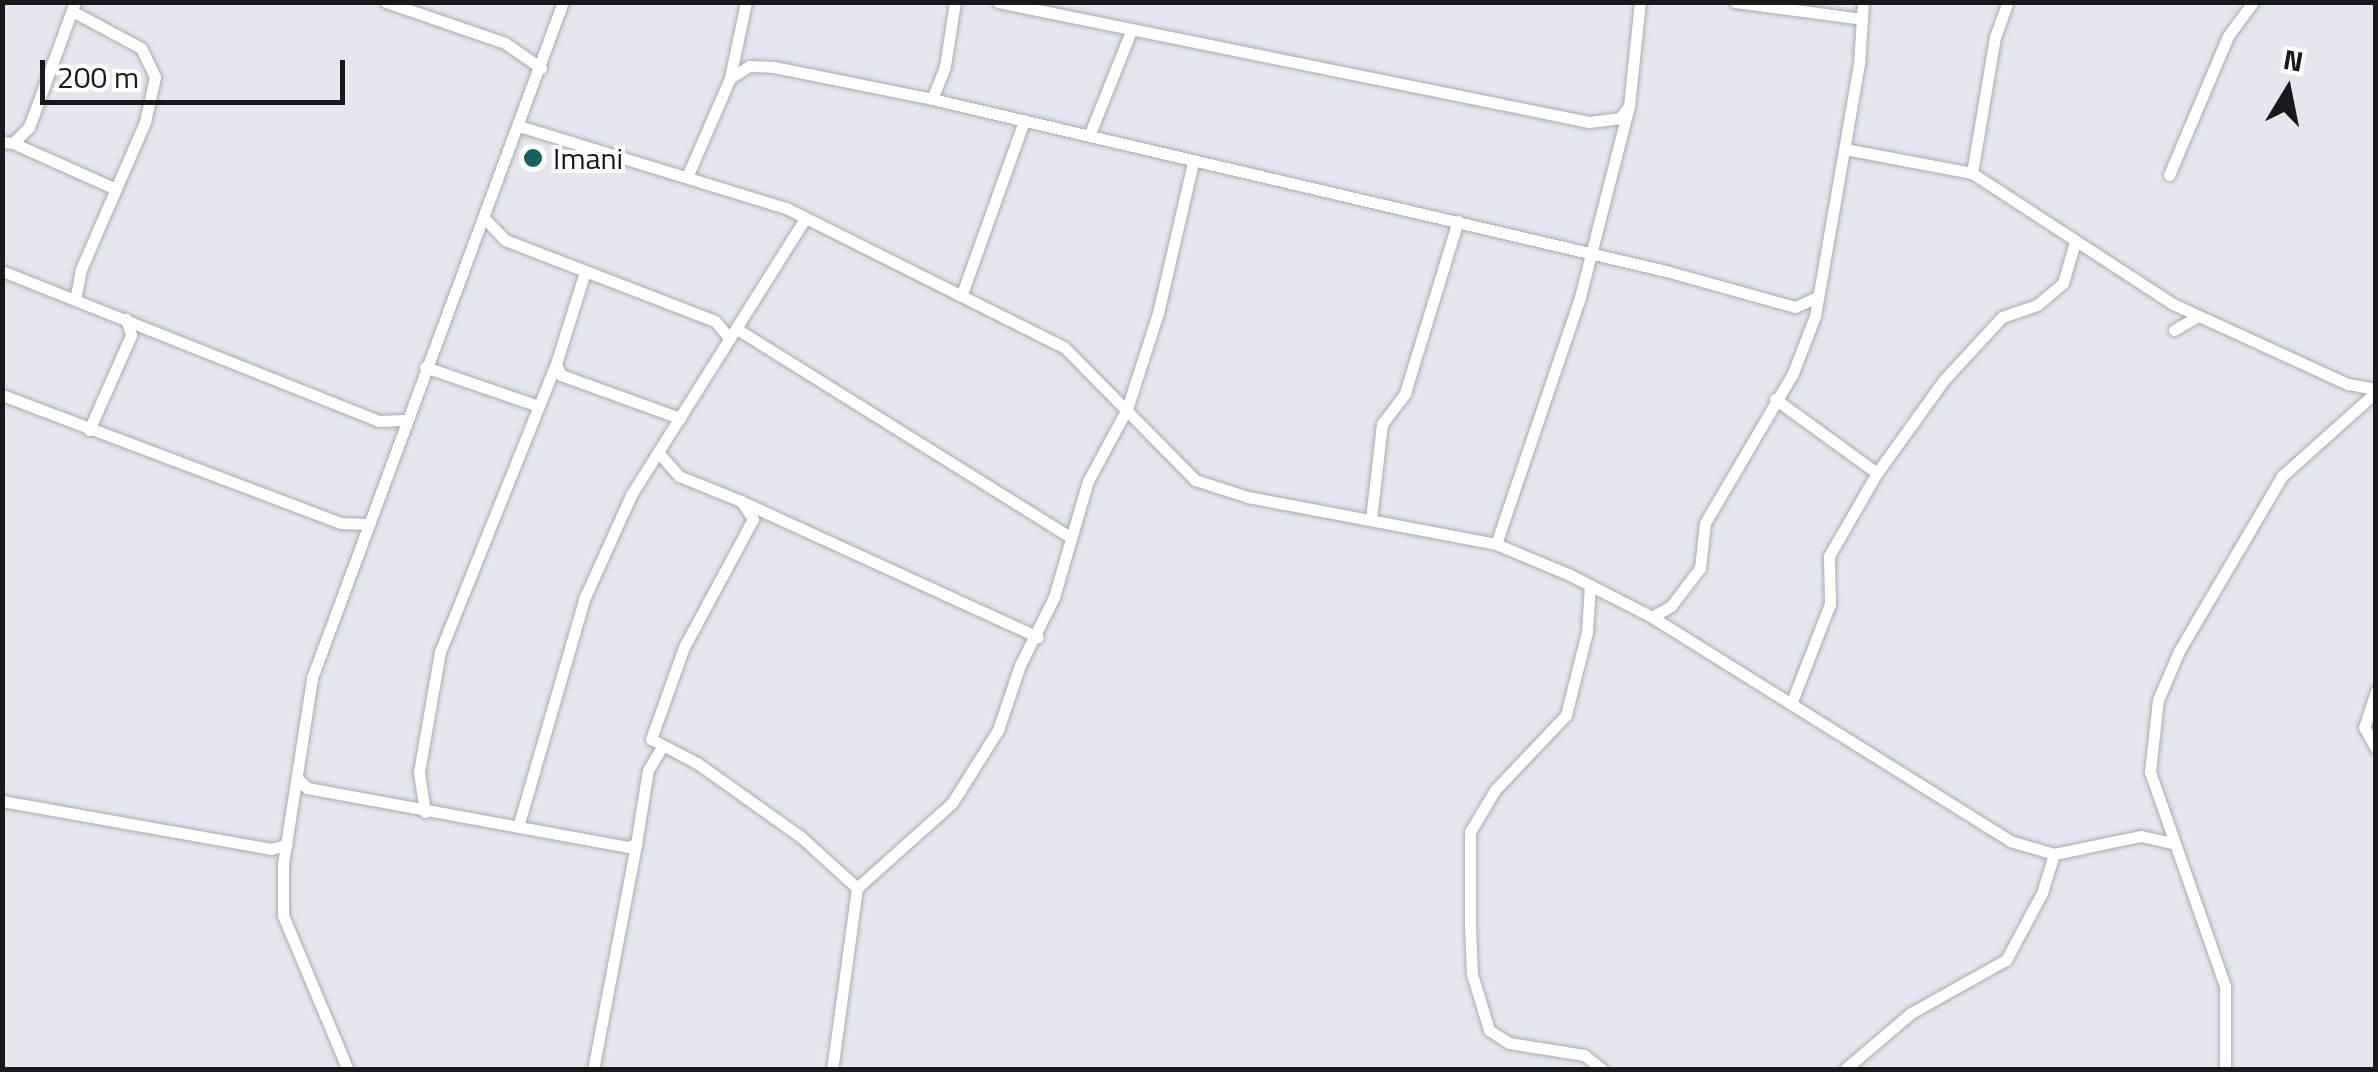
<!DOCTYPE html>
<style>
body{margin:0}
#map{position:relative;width:2378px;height:1072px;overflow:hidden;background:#e4e7ee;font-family:"Titillium Web",sans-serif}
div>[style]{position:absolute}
.roads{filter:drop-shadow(0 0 2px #a8acb2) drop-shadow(0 0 2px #a8acb2)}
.minor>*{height:11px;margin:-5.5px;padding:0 5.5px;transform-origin:5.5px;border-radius:5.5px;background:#fff}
.dots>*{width:28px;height:28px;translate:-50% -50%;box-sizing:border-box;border:5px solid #fff;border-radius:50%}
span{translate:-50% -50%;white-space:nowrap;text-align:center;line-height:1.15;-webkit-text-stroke:8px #fff;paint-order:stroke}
.poi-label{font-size:30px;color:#18191b}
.left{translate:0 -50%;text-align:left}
.frame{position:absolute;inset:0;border:5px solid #18191b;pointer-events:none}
.north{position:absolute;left:2238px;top:40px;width:100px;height:100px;-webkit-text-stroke:8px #fff;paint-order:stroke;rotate:10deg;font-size:28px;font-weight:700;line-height:40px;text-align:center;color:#18191b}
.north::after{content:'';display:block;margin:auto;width:35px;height:45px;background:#18191b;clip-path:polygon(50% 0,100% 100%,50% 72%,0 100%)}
.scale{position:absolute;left:40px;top:60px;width:305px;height:45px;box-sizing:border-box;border:5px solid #18191b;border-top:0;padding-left:12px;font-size:30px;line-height:35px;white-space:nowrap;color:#18191b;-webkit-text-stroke:8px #fff;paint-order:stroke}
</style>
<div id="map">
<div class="roads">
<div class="minor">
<div style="left:386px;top:2px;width:126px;rotate:19deg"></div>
<div style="left:505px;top:43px;width:44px;rotate:34.8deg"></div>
<div style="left:998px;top:2px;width:603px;rotate:11.48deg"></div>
<div style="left:1589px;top:122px;width:31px;rotate:-7deg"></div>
<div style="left:1620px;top:118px;width:15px;rotate:-53deg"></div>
<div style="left:1735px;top:2px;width:128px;rotate:7.6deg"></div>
<div style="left:72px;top:11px;width:78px;rotate:28.2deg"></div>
<div style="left:141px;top:48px;width:32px;rotate:64deg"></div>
<div style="left:155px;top:77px;width:46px;rotate:102.5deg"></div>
<div style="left:145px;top:122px;width:160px;rotate:113.5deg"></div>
<div style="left:81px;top:269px;width:31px;rotate:101deg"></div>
<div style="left:730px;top:78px;width:22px;rotate:-32deg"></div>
<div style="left:749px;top:66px;width:25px;rotate:2deg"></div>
<div style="left:774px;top:67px;width:161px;rotate:11.4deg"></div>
<div style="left:932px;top:99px;width:754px;rotate:13.19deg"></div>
<div style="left:1666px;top:271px;width:134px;rotate:15.6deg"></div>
<div style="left:1795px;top:307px;width:24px;rotate:-24deg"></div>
<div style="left:932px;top:99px;width:35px;rotate:-68deg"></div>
<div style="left:945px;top:66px;width:65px;rotate:-81.1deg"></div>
<div style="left:519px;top:126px;width:279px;rotate:17.1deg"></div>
<div style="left:786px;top:208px;width:311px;rotate:26.6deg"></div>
<div style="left:1064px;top:347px;width:187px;rotate:45.4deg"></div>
<div style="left:1195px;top:480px;width:56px;rotate:17.8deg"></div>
<div style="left:1248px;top:497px;width:252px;rotate:10.7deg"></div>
<div style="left:1496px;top:544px;width:80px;rotate:22.7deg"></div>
<div style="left:1570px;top:575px;width:92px;rotate:27.1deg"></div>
<div style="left:1652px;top:617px;width:422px;rotate:32deg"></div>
<div style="left:2010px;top:841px;width:46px;rotate:16.5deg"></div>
<div style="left:2054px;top:854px;width:89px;rotate:-11.7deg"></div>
<div style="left:2141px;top:836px;width:31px;rotate:13deg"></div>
<div style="left:1089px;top:136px;width:113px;rotate:-68.2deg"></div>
<div style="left:2px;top:142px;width:11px;rotate:5deg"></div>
<div style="left:13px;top:143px;width:23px;rotate:-45deg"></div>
<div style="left:29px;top:127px;width:133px;rotate:-69.8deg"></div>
<div style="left:13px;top:143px;width:113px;rotate:24.1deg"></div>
<div style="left:1845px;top:149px;width:129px;rotate:10.7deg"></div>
<div style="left:1972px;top:173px;width:240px;rotate:33.1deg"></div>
<div style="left:2173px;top:304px;width:192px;rotate:24.6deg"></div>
<div style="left:2348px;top:384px;width:28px;rotate:10deg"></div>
<div style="left:1972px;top:173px;width:138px;rotate:-80.4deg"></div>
<div style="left:1995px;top:37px;width:37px;rotate:-70deg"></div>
<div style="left:2169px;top:175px;width:151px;rotate:-67deg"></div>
<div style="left:2228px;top:36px;width:42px;rotate:-53.7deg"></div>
<div style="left:687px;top:177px;width:108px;rotate:-66.5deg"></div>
<div style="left:730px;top:78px;width:78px;rotate:-78.1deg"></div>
<div style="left:485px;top:219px;width:29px;rotate:46deg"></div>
<div style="left:505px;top:240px;width:225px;rotate:21.1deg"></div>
<div style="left:715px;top:321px;width:23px;rotate:50deg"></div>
<div style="left:2px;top:271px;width:405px;rotate:21.7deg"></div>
<div style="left:378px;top:421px;width:27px;rotate:-2deg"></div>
<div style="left:584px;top:275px;width:93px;rotate:107.5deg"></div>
<div style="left:556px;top:364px;width:12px;rotate:66deg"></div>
<div style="left:561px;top:375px;width:127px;rotate:19.9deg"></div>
<div style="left:962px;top:294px;width:184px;rotate:-70.3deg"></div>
<div style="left:737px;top:329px;width:394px;rotate:32deg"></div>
<div style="left:2174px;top:330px;width:28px;rotate:-30deg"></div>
<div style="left:425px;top:367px;width:120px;rotate:19deg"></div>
<div style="left:2px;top:395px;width:361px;rotate:20.7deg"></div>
<div style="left:340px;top:523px;width:26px;rotate:2deg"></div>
<div style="left:1775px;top:399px;width:126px;rotate:36deg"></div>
<div style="left:89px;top:430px;width:104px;rotate:-66.1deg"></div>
<div style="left:131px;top:335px;width:17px;rotate:-107deg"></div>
<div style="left:658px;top:452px;width:32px;rotate:49deg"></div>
<div style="left:679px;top:476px;width:67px;rotate:22deg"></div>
<div style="left:741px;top:501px;width:22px;rotate:56deg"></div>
<div style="left:753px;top:519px;width:145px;rotate:118.3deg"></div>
<div style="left:684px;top:647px;width:98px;rotate:109.7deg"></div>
<div style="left:651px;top:739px;width:52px;rotate:27.6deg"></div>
<div style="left:697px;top:763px;width:128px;rotate:35.4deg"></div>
<div style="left:801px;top:837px;width:76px;rotate:42.3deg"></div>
<div style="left:857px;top:888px;width:184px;rotate:97.8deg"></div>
<div style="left:745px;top:503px;width:322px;rotate:24.6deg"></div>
<div style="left:1371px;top:519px;width:96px;rotate:-83.4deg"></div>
<div style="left:1382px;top:424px;width:39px;rotate:-53deg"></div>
<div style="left:1405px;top:393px;width:180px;rotate:-72.9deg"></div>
<div style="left:1496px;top:544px;width:261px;rotate:-71.2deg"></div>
<div style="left:1580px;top:297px;width:197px;rotate:-75.6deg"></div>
<div style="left:1629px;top:106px;width:105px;rotate:-84deg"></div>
<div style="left:1590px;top:585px;width:47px;rotate:93.7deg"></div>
<div style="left:1587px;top:632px;width:86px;rotate:104.2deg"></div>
<div style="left:1566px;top:715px;width:103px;rotate:133.4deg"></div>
<div style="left:1495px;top:790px;width:49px;rotate:120.8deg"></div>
<div style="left:1470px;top:832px;width:93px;rotate:90deg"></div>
<div style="left:1470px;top:925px;width:49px;rotate:87.7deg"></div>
<div style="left:1472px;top:974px;width:59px;rotate:73.1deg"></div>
<div style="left:1489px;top:1030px;width:24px;rotate:33deg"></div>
<div style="left:1509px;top:1043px;width:76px;rotate:9.1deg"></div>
<div style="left:1584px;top:1055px;width:24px;rotate:38deg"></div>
<div style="left:1652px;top:617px;width:22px;rotate:-30deg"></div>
<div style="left:1671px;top:606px;width:48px;rotate:-52.7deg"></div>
<div style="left:1700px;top:568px;width:45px;rotate:-83.7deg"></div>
<div style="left:1705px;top:523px;width:174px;rotate:-59.6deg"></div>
<div style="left:1793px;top:373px;width:61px;rotate:-68.9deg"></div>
<div style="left:1815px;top:316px;width:256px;rotate:-80.1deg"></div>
<div style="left:1859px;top:64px;width:62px;rotate:-86.3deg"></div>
<div style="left:2376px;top:691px;width:38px;rotate:108deg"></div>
<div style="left:2364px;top:727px;width:25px;rotate:61deg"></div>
<div style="left:1791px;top:704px;width:107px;rotate:-68.7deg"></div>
<div style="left:1830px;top:604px;width:48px;rotate:-91.2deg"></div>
<div style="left:1829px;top:556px;width:96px;rotate:-60deg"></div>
<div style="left:1877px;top:473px;width:113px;rotate:-54.3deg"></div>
<div style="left:1943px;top:381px;width:87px;rotate:-47.3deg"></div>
<div style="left:2002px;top:317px;width:37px;rotate:-19deg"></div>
<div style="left:2037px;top:305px;width:34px;rotate:-40deg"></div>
<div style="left:2063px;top:283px;width:43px;rotate:-73.7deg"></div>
<div style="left:298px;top:779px;width:13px;rotate:45deg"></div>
<div style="left:307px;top:788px;width:326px;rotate:10.4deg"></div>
<div style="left:628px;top:847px;width:9px;rotate:-21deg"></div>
<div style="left:636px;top:844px;width:75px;rotate:-80.8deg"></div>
<div style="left:648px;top:770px;width:26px;rotate:-59deg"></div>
<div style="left:2px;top:801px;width:273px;rotate:10.1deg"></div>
<div style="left:271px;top:849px;width:16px;rotate:-15deg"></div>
<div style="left:425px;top:812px;width:40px;rotate:-98.5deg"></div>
<div style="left:419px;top:772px;width:122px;rotate:-80.1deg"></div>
<div style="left:440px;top:652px;width:310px;rotate:-68.1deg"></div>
<div style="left:518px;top:827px;width:240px;rotate:-73.8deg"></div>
<div style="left:585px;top:597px;width:112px;rotate:-65.7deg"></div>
<div style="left:631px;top:495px;width:326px;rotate:-57.8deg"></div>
<div style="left:857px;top:888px;width:127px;rotate:-41.8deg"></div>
<div style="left:952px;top:803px;width:86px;rotate:-57.8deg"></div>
<div style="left:998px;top:730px;width:69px;rotate:-71.3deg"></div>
<div style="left:1020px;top:665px;width:76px;rotate:-63.4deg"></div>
<div style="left:1054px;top:597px;width:121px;rotate:-73.7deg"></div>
<div style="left:1088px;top:481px;width:82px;rotate:-61.6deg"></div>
<div style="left:1127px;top:409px;width:101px;rotate:-72.1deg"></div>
<div style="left:1158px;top:313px;width:155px;rotate:-76.9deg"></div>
<div style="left:348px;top:1070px;width:168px;rotate:-112.8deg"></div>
<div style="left:283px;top:915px;width:51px;rotate:-90deg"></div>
<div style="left:283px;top:864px;width:188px;rotate:-81.1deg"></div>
<div style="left:312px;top:678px;width:721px;rotate:-69.63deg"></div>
<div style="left:593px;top:1070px;width:230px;rotate:-79.2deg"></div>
<div style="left:1844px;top:1070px;width:88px;rotate:-40.4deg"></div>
<div style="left:1911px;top:1013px;width:109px;rotate:-29.2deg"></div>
<div style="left:2006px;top:960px;width:76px;rotate:-61.8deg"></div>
<div style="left:2042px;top:893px;width:41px;rotate:-72.9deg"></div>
<div style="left:2225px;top:1070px;width:84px;rotate:-90deg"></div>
<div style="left:2225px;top:986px;width:227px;rotate:-109.3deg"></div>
<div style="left:2150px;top:772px;width:72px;rotate:-83.7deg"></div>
<div style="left:2158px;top:700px;width:53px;rotate:-66.8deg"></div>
<div style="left:2179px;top:651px;width:203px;rotate:-59.5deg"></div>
<div style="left:2282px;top:476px;width:126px;rotate:-41.8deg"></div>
</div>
</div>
<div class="dots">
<div style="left:533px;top:158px;background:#14625d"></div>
</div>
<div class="poi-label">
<span class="left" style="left:553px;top:158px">Imani</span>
</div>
<div class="frame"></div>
<div class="north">N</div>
<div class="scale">200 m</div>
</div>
